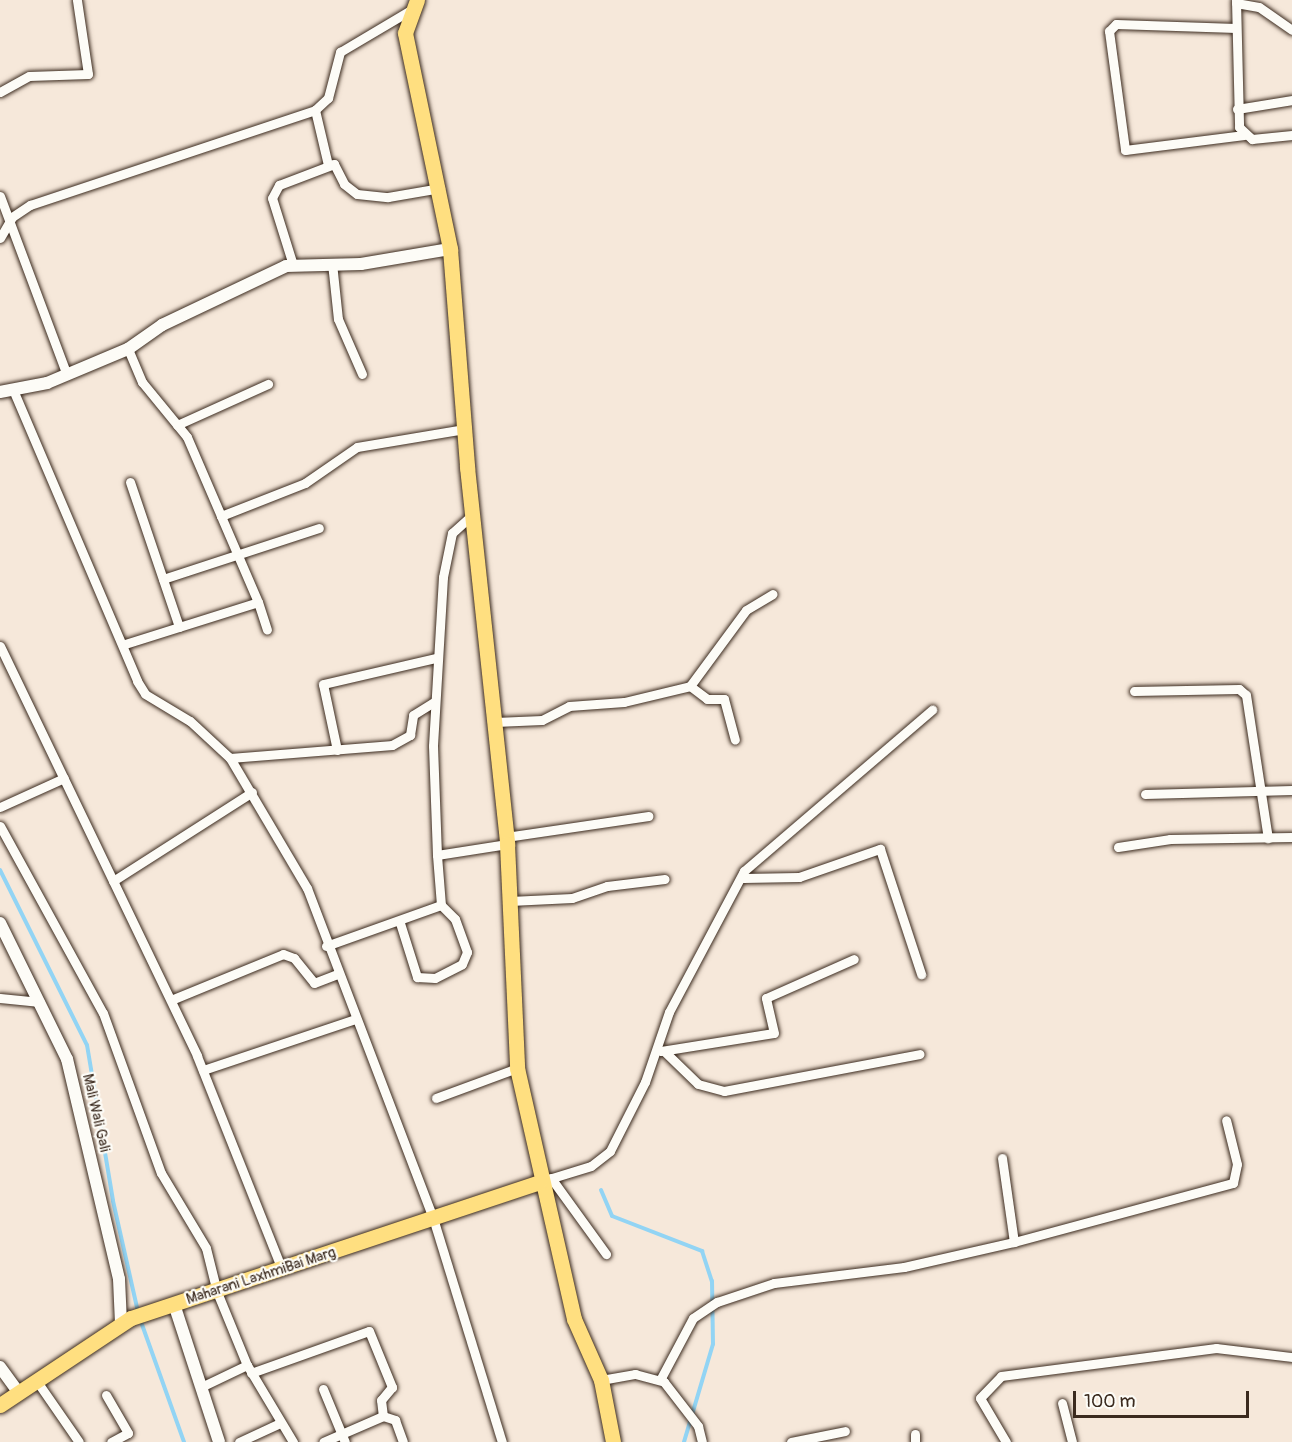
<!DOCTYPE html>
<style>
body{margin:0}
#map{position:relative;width:1292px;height:1442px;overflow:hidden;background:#f6e8da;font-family:Pangolin,sans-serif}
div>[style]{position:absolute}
.stream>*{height:4px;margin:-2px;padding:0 2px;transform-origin:2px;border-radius:2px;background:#92d4f4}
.roads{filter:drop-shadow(0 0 2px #3b2a1e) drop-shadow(0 0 2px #3b2a1e)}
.minor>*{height:9px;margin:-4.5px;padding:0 4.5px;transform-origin:4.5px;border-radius:4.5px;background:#fdfcf7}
.tertiary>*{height:12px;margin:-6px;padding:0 6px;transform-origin:6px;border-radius:6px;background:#fdfcf7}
.primary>*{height:15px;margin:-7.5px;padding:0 7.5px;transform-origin:7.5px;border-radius:7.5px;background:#ffdf80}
span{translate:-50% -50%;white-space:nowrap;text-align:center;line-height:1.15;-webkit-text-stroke:4.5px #fdfcf7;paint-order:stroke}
.street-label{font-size:15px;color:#3b2a1e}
.scale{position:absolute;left:1073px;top:1391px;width:176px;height:27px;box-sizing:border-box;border:3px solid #3b2a1e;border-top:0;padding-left:8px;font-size:18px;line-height:21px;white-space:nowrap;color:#3b2a1e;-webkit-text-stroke:4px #fdfcf7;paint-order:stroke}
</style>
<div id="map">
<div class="stream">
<div style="left:0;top:870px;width:195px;rotate:63.6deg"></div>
<div style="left:87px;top:1045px;width:158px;rotate:80.5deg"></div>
<div style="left:113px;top:1201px;width:114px;rotate:77.3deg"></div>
<div style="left:601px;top:1190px;width:28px;rotate:67deg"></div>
<div style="left:612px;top:1216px;width:97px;rotate:21.3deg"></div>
<div style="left:702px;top:1251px;width:32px;rotate:72deg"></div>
<div style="left:712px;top:1281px;width:63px;rotate:89.1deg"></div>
<div style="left:713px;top:1344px;width:102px;rotate:106.5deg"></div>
<div style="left:140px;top:1319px;width:131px;rotate:70.3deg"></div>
</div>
<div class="roads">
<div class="minor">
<div style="left:1236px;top:0;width:127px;rotate:88.6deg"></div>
<div style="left:1239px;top:127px;width:18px;rotate:43deg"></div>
<div style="left:1252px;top:139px;width:40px;rotate:-5.7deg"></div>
<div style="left:1236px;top:3px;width:23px;rotate:10deg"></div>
<div style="left:1259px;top:7px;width:40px;rotate:34.9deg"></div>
<div style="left:1236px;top:28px;width:120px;rotate:-178.1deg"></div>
<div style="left:1116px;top:24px;width:10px;rotate:135deg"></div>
<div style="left:1109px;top:31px;width:120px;rotate:82.3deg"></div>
<div style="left:1125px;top:150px;width:120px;rotate:-7.2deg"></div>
<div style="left:0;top:92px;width:33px;rotate:-29deg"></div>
<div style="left:29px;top:76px;width:59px;rotate:-1.9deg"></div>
<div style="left:88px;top:74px;width:75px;rotate:-98.5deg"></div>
<div style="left:1237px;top:109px;width:56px;rotate:-9.3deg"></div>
<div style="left:315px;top:110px;width:57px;rotate:76.7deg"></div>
<div style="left:0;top:196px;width:191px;rotate:69.5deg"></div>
<div style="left:0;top:238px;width:24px;rotate:-60deg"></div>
<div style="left:12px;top:217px;width:22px;rotate:-34deg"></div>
<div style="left:30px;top:205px;width:300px;rotate:-18.4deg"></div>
<div style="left:315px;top:110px;width:18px;rotate:-43deg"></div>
<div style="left:328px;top:98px;width:48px;rotate:-75.4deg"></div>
<div style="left:340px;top:52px;width:86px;rotate:-30.7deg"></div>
<div style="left:332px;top:263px;width:56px;rotate:83.9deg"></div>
<div style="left:338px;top:319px;width:60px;rotate:66.4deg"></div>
<div style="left:293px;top:265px;width:70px;rotate:-107.4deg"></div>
<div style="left:272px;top:198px;width:15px;rotate:-62deg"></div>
<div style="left:279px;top:185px;width:59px;rotate:-20.9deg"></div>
<div style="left:334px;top:164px;width:22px;rotate:63deg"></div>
<div style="left:344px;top:184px;width:16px;rotate:38deg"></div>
<div style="left:357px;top:194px;width:31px;rotate:6deg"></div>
<div style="left:388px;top:197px;width:53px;rotate:-9.8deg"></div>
<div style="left:128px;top:349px;width:36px;rotate:67deg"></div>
<div style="left:142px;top:382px;width:71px;rotate:50.7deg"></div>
<div style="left:187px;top:437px;width:86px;rotate:66.7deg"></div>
<div style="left:14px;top:392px;width:314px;rotate:66.9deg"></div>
<div style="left:137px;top:681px;width:15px;rotate:58deg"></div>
<div style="left:145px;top:694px;width:52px;rotate:31deg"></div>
<div style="left:190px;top:721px;width:54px;rotate:42.8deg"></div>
<div style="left:230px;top:758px;width:151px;rotate:59.4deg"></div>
<div style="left:307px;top:888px;width:353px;rotate:69.1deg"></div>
<div style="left:433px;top:1218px;width:234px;rotate:72.9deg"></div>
<div style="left:177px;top:425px;width:100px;rotate:-24.3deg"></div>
<div style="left:130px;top:482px;width:153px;rotate:71.3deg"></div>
<div style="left:472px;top:515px;width:27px;rotate:138deg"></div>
<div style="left:452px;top:533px;width:45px;rotate:101.6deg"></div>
<div style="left:443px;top:577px;width:169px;rotate:93.4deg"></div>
<div style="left:433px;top:746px;width:109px;rotate:87.9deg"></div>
<div style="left:437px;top:855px;width:71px;rotate:-8.9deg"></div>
<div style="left:163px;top:579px;width:164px;rotate:-18.1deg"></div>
<div style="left:258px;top:602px;width:29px;rotate:72deg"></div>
<div style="left:125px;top:644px;width:139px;rotate:-17.5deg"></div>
<div style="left:258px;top:602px;width:94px;rotate:-113.3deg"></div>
<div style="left:221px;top:516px;width:90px;rotate:-21.4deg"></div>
<div style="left:305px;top:483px;width:63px;rotate:-34.7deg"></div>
<div style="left:357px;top:447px;width:109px;rotate:-9.5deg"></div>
<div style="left:0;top:646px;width:455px;rotate:64.3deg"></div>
<div style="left:197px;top:1056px;width:230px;rotate:68.3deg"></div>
<div style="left:690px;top:686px;width:94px;rotate:-53.6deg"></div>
<div style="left:746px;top:610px;width:31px;rotate:-31deg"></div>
<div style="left:690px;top:686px;width:21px;rotate:37deg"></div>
<div style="left:707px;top:699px;width:17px"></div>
<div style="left:724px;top:699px;width:42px;rotate:75deg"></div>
<div style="left:1134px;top:691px;width:105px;rotate:-1.1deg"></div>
<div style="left:1239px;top:689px;width:9px;rotate:41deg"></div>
<div style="left:1246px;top:695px;width:145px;rotate:81.3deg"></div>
<div style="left:495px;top:722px;width:47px;rotate:-2.4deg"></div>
<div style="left:542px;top:720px;width:30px;rotate:-27deg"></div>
<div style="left:569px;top:706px;width:55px;rotate:-4.2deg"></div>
<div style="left:624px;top:702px;width:68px;rotate:-13.6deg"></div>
<div style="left:337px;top:750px;width:67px;rotate:-102deg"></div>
<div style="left:323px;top:684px;width:116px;rotate:-13deg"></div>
<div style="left:230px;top:758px;width:163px;rotate:-4.6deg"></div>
<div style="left:392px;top:745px;width:21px;rotate:-29deg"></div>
<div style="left:410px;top:735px;width:20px;rotate:-81deg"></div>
<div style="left:413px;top:715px;width:26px;rotate:-32deg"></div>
<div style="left:1145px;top:794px;width:147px;rotate:-1.6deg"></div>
<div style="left:0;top:807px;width:70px;rotate:-24.4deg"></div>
<div style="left:0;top:826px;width:213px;rotate:61.2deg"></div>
<div style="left:103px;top:1013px;width:170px;rotate:70.1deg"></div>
<div style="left:161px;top:1173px;width:87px;rotate:59deg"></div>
<div style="left:206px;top:1248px;width:45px;rotate:76deg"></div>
<div style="left:217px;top:1292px;width:79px;rotate:67.7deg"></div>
<div style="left:247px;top:1365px;width:90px;rotate:59.1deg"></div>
<div style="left:506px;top:837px;width:144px;rotate:-8.4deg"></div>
<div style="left:1118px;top:847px;width:53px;rotate:-8.7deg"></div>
<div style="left:1170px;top:839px;width:122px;rotate:-0.9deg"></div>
<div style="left:743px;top:878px;width:56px;rotate:-1deg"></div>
<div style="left:799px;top:877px;width:86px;rotate:-19.1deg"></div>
<div style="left:880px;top:849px;width:132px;rotate:71.8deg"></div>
<div style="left:113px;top:881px;width:165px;rotate:-32.6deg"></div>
<div style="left:510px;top:901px;width:62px;rotate:-2.8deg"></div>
<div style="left:572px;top:898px;width:37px;rotate:-19deg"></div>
<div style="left:607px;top:886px;width:58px;rotate:-6.9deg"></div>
<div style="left:400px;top:923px;width:57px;rotate:72.5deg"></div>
<div style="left:417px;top:977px;width:18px;rotate:3deg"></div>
<div style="left:435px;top:978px;width:30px;rotate:-27deg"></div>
<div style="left:462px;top:964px;width:13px;rotate:-67deg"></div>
<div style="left:467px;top:952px;width:35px;rotate:-110deg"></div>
<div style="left:455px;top:919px;width:20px;rotate:-135deg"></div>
<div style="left:326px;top:946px;width:122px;rotate:-19.6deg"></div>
<div style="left:441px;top:905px;width:50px;rotate:-94.6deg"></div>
<div style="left:0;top:998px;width:40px;rotate:5.7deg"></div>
<div style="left:171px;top:1000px;width:121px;rotate:-22.3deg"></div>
<div style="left:283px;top:954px;width:12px;rotate:20deg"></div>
<div style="left:294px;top:958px;width:32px;rotate:51deg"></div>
<div style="left:314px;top:983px;width:25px;rotate:-21deg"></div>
<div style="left:661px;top:1051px;width:114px;rotate:-9.1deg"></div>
<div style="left:774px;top:1033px;width:36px;rotate:-103deg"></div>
<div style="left:766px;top:998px;width:96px;rotate:-23.9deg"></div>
<div style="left:664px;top:1051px;width:47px;rotate:44.1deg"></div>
<div style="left:698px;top:1084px;width:27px;rotate:15deg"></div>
<div style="left:724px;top:1091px;width:199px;rotate:-10.7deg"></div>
<div style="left:203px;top:1070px;width:160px;rotate:-18.5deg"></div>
<div style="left:436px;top:1098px;width:86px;rotate:-20.3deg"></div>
<div style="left:1002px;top:1158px;width:85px;rotate:81.9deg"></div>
<div style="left:551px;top:1178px;width:94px;rotate:54.1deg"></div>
<div style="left:539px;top:1182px;width:54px;rotate:-17.1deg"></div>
<div style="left:591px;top:1166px;width:24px;rotate:-38deg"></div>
<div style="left:610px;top:1151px;width:77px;rotate:-63.1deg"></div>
<div style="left:645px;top:1082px;width:74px;rotate:-71.1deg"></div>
<div style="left:669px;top:1012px;width:160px;rotate:-62deg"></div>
<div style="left:744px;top:871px;width:248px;rotate:-40.6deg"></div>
<div style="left:251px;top:1373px;width:125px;rotate:-19.6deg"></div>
<div style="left:369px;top:1331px;width:61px;rotate:67.7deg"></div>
<div style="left:392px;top:1387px;width:17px;rotate:130deg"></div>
<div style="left:381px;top:1400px;width:16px;rotate:83deg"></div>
<div style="left:383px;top:1416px;width:65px;rotate:156.6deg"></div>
<div style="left:36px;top:1380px;width:75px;rotate:55.3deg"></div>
<div style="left:601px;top:1380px;width:35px;rotate:-10deg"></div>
<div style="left:635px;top:1374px;width:30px;rotate:15deg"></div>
<div style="left:664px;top:1382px;width:56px;rotate:52.3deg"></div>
<div style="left:698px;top:1426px;width:16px;rotate:76deg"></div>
<div style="left:660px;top:1380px;width:70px;rotate:-62deg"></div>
<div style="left:693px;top:1318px;width:29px;rotate:-34deg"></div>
<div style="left:717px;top:1302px;width:60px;rotate:-18.4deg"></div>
<div style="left:774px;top:1283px;width:131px;rotate:-7deg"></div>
<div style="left:904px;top:1267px;width:113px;rotate:-12.8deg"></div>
<div style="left:1014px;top:1242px;width:227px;rotate:-15.1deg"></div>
<div style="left:1233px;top:1183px;width:19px;rotate:-78deg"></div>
<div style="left:1237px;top:1164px;width:45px;rotate:-104deg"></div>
<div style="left:201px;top:1387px;width:51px;rotate:-25.6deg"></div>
<div style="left:323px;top:1389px;width:57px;rotate:67.5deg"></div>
<div style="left:106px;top:1395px;width:44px;rotate:59.9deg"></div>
<div style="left:128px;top:1433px;width:19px;rotate:152deg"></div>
<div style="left:1062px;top:1403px;width:40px;rotate:75.6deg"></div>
<div style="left:383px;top:1416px;width:13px;rotate:18deg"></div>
<div style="left:395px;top:1420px;width:23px;rotate:70deg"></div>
<div style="left:915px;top:1434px;width:8px;rotate:90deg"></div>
<div style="left:239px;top:1442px;width:45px;rotate:-24.9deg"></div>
<div style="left:791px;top:1442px;width:55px;rotate:-11.5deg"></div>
<div style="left:1006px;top:1442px;width:51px;rotate:-120.6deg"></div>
<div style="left:980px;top:1398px;width:30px;rotate:-46deg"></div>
<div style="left:1001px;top:1376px;width:217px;rotate:-7.4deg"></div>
<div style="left:1216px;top:1348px;width:77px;rotate:6.8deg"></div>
</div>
<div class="tertiary">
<div style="left:0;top:392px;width:48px;rotate:-10.8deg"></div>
<div style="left:47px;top:383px;width:88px;rotate:-22.8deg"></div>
<div style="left:128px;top:349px;width:42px;rotate:-35.2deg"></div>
<div style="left:162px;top:325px;width:137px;rotate:-25.4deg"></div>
<div style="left:286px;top:266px;width:75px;rotate:-1.5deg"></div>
<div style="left:361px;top:264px;width:90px;rotate:-9.6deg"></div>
<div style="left:0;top:923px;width:152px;rotate:63.8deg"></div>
<div style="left:67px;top:1059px;width:226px;rotate:76.7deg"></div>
<div style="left:119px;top:1279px;width:44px;rotate:87.4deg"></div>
<div style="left:174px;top:1304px;width:145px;rotate:71.9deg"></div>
<div style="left:0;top:1367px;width:31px;rotate:54deg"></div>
</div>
<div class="primary">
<div style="left:417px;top:0;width:35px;rotate:110deg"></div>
<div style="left:405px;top:33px;width:221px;rotate:78.2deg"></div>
<div style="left:450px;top:249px;width:219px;rotate:85.5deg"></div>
<div style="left:467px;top:467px;width:379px;rotate:83.9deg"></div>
<div style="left:507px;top:844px;width:224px;rotate:87.4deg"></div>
<div style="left:517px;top:1068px;width:257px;rotate:77.2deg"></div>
<div style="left:574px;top:1319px;width:67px;rotate:66.1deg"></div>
<div style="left:601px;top:1380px;width:63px;rotate:79deg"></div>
<div style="left:0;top:1405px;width:157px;rotate:-33.6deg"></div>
<div style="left:131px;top:1318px;width:430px;rotate:-18.4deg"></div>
</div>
</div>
<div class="street-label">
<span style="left:96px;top:1113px;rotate:77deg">Mali Wali Gali</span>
<span style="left:261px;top:1276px;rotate:-18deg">Maharani LaxhmiBai Marg</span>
</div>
<div class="scale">100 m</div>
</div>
